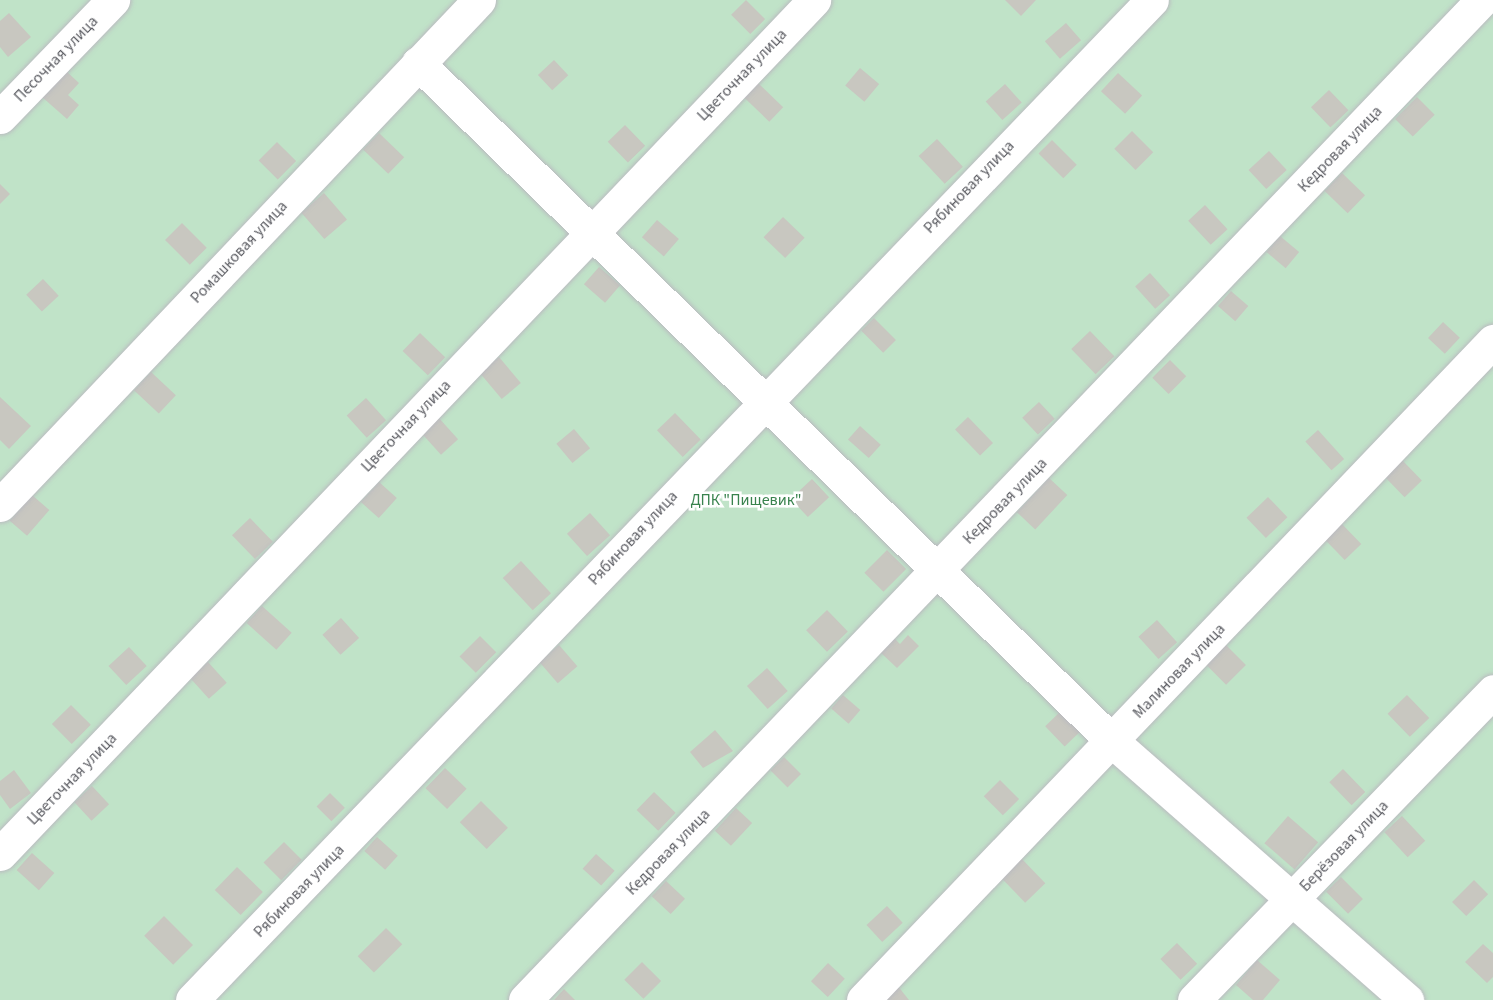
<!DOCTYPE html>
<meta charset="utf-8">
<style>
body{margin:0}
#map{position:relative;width:1493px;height:1000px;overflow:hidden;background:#edede2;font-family:"Source Sans 3",sans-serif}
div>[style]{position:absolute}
.green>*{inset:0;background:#c0e3c8;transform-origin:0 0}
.building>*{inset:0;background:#c8c7c0;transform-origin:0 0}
.roads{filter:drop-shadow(0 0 2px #babbc0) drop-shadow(0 0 2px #babbc0)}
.minor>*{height:33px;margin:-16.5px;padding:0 16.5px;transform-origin:16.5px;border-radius:16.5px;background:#fff}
span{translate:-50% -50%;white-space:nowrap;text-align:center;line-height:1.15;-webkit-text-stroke:5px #fff;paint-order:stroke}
.street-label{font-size:16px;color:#5b5c62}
.park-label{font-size:16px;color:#39834e}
</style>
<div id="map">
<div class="green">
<div style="left:0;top:0;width:1493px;height:1000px"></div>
</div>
<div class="building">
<div style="left:746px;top:0;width:27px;height:21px;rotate:45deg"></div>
<div style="clip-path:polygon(1005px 0,1036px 0,1021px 16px)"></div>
<div style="clip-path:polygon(9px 13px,31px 37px,8px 57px,0 47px,0 21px)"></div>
<div style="left:1066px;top:23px;width:23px;height:28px;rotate:49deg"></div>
<div style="left:554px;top:60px;width:21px;height:22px;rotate:47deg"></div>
<div style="left:860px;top:68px;width:25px;height:23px;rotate:40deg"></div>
<div style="clip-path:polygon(66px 71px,79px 83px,68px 95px,79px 105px,67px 119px,42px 97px)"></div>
<div style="left:1118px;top:73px;width:33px;height:25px;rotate:43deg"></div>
<div style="left:758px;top:83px;width:35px;height:20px;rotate:44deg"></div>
<div style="left:1005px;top:84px;width:25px;height:26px;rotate:48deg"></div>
<div style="left:1329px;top:90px;width:28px;height:25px;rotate:46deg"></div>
<div style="left:1417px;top:97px;width:25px;height:31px;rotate:45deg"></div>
<div style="left:625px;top:125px;width:29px;height:24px;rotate:46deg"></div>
<div style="left:1132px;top:131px;width:30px;height:25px;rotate:45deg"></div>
<div style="left:379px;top:133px;width:35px;height:23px;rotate:44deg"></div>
<div style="left:937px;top:139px;width:38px;height:25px;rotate:47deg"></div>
<div style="left:1052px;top:140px;width:35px;height:19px;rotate:45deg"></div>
<div style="left:277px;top:142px;width:27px;height:26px;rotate:45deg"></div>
<div style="left:1269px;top:151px;width:26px;height:28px;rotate:47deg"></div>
<div style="left:1342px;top:173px;width:32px;height:25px;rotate:44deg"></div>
<div style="clip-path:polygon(0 184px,10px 194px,0 204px)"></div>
<div style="left:324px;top:193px;width:35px;height:30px;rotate:49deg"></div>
<div style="left:1205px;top:205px;width:33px;height:23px;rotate:47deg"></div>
<div style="left:783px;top:217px;width:30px;height:28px;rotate:44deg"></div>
<div style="left:657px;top:220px;width:29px;height:23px;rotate:41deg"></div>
<div style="left:182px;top:223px;width:35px;height:24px;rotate:45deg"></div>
<div style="left:1280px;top:236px;width:25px;height:21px;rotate:40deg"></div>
<div style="left:599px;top:267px;width:28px;height:23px;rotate:41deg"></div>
<div style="left:1150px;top:273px;width:30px;height:20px;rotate:48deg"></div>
<div style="left:43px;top:279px;width:23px;height:23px;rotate:47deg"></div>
<div style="left:1231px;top:291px;width:23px;height:20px;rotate:41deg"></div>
<div style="left:874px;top:318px;width:31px;height:18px;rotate:45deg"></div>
<div style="left:1443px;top:322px;width:23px;height:22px;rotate:43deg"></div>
<div style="left:1090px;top:331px;width:35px;height:26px;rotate:46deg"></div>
<div style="left:420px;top:333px;width:35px;height:25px;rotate:44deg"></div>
<div style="left:499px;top:357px;width:34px;height:25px;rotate:50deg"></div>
<div style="left:1170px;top:360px;width:23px;height:25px;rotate:45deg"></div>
<div style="left:151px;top:372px;width:34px;height:25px;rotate:43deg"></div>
<div style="clip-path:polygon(0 397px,31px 426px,9px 449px,0 440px)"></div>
<div style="left:366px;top:398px;width:30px;height:26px;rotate:48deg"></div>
<div style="left:1039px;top:402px;width:23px;height:23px;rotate:47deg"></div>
<div style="left:675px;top:413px;width:37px;height:25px;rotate:46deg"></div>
<div style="left:438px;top:417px;width:30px;height:23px;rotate:48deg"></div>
<div style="left:968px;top:417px;width:36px;height:18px;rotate:46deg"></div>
<div style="left:860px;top:426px;width:28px;height:18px;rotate:42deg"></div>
<div style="left:574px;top:429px;width:25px;height:23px;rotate:50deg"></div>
<div style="left:1318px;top:430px;width:39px;height:17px;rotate:48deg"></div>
<div style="left:1401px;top:459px;width:30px;height:24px;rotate:46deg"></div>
<div style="left:1049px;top:478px;width:25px;height:47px;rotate:43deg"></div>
<div style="left:812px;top:479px;width:25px;height:29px;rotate:47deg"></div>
<div style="left:379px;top:482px;width:24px;height:27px;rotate:42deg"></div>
<div style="left:32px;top:495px;width:23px;height:34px;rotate:41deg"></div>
<div style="left:1268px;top:497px;width:28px;height:30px;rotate:46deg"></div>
<div style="left:590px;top:513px;width:30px;height:31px;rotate:48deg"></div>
<div style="left:250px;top:518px;width:33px;height:25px;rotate:46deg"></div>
<div style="left:1339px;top:521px;width:32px;height:23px;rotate:46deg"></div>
<div style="left:887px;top:550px;width:27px;height:32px;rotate:45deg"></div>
<div style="left:521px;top:561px;width:44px;height:25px;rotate:47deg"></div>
<div style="left:262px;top:606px;width:40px;height:23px;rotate:42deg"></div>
<div style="left:827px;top:610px;width:30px;height:29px;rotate:46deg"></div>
<div style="left:341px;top:618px;width:27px;height:25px;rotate:48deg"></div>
<div style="left:1157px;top:620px;width:30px;height:25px;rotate:48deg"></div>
<div style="clip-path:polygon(908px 635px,919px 646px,897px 668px,880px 652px,894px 638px,900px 644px)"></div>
<div style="left:480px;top:636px;width:23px;height:29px;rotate:45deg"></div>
<div style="left:1224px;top:643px;width:31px;height:28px;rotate:45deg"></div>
<div style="left:559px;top:645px;width:28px;height:26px;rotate:49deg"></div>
<div style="left:129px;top:647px;width:26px;height:28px;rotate:47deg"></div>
<div style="left:208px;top:662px;width:28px;height:24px;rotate:48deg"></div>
<div style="left:767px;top:668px;width:31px;height:27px;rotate:48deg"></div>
<div style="left:843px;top:695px;width:23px;height:18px;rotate:41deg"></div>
<div style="left:1407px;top:695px;width:32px;height:27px;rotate:46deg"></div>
<div style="left:71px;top:705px;width:28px;height:27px;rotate:45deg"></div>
<div style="left:1061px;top:711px;width:28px;height:22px;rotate:46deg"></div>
<div style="clip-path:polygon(715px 730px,733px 751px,703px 768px,690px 752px)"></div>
<div style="left:784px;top:757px;width:24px;height:19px;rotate:45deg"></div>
<div style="left:445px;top:768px;width:30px;height:28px;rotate:44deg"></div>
<div style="left:1343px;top:769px;width:32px;height:19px;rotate:46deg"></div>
<div style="clip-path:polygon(14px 770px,31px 793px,10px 809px,0 795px,0 781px)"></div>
<div style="left:1000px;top:780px;width:27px;height:23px;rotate:45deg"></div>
<div style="left:92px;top:786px;width:25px;height:24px;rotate:47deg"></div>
<div style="left:654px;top:792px;width:30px;height:25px;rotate:44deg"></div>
<div style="left:330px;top:793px;width:21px;height:19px;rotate:45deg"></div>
<div style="left:481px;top:801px;width:38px;height:30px;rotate:45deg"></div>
<div style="left:736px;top:808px;width:22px;height:31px;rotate:43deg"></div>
<div style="left:1288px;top:816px;width:40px;height:36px;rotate:41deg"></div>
<div style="left:1402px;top:816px;width:34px;height:24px;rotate:47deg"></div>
<div style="left:377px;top:837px;width:28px;height:19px;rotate:42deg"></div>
<div style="left:284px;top:842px;width:25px;height:29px;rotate:45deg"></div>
<div style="left:32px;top:853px;width:30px;height:23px;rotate:42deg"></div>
<div style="left:596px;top:854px;width:25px;height:20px;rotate:42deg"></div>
<div style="left:1021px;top:858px;width:35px;height:28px;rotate:46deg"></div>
<div style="left:237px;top:867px;width:36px;height:32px;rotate:44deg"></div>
<div style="left:1341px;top:877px;width:31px;height:21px;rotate:45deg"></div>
<div style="left:1474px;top:880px;width:20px;height:31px;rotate:45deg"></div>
<div style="left:666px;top:881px;width:26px;height:21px;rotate:43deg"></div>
<div style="left:887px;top:906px;width:23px;height:28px;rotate:47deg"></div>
<div style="left:164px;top:916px;width:41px;height:28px;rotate:45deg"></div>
<div style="left:386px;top:928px;width:23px;height:40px;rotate:45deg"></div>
<div style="left:1177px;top:943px;width:29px;height:23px;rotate:46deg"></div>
<div style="clip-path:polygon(1483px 944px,1493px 953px,1493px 977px,1487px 983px,1465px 962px)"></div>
<div style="clip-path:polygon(1257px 960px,1280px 980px,1263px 1000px,1253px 1000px,1236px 985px)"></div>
<div style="left:642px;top:962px;width:27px;height:25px;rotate:45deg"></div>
<div style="left:828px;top:963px;width:23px;height:25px;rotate:43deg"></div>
<div style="clip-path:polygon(897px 985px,909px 1000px,880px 1000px)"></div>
<div style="clip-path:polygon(564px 989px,575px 1000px,554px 1000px)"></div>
</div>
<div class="roads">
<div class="minor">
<div style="left:418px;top:63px;width:970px;rotate:44.33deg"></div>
<div style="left:1112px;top:741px;width:393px;rotate:41.3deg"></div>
<div style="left:0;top:117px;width:163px;rotate:-46deg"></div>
<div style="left:0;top:505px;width:696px;rotate:-46.51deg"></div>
<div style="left:0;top:854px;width:1180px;rotate:-46.37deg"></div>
<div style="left:192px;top:1000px;width:1386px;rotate:-46.17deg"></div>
<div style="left:525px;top:1000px;width:1384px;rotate:-46.26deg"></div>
<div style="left:863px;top:1000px;width:912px;rotate:-46.29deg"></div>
<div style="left:1194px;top:1000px;width:430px;rotate:-45.9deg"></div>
</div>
</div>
<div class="street-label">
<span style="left:56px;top:59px;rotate:-46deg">Песочная улица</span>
<span style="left:742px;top:75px;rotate:-46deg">Цветочная улица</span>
<span style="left:1340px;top:149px;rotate:-46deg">Кедровая улица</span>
<span style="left:969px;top:187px;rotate:-46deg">Рябиновая улица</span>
<span style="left:239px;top:252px;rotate:-47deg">Ромашковая улица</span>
<span style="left:406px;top:426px;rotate:-46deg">Цветочная улица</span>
<span style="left:1005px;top:501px;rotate:-46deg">Кедровая улица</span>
<span style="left:633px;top:538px;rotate:-47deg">Рябиновая улица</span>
<span style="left:1179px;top:671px;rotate:-46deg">Малиновая улица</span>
<span style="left:72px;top:779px;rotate:-46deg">Цветочная улица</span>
<span style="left:1344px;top:846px;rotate:-46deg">Берёзовая улица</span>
<span style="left:668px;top:852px;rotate:-46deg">Кедровая улица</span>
<span style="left:299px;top:891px;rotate:-46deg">Рябиновая улица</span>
</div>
<div class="park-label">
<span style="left:746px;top:500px">ДПК "Пищевик"</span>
</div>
</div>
